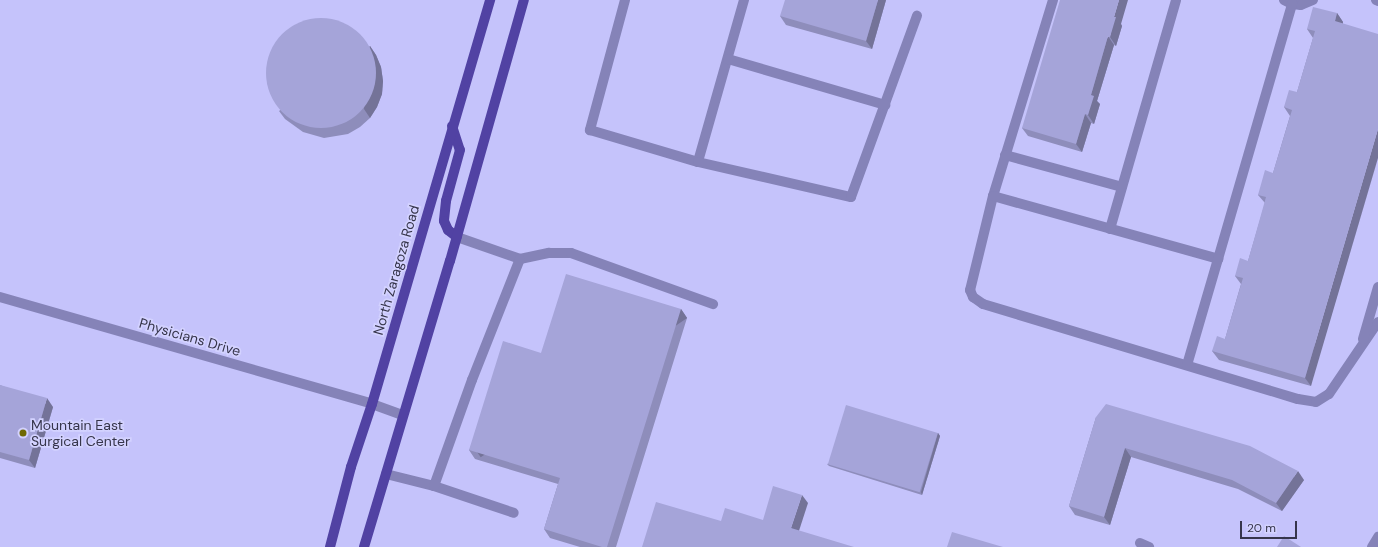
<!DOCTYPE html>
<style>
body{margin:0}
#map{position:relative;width:1378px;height:547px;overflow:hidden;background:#c5c3fb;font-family:"DM Sans",sans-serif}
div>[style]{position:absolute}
.minor>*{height:10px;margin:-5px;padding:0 5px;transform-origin:5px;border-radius:5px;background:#8583b8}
.major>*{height:10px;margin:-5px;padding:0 5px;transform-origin:5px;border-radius:5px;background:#5142a3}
.wall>*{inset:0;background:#8e8dbb}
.shaded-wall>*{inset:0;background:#747398;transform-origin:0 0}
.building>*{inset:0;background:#a5a4d9;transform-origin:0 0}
.round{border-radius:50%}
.dots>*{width:11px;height:11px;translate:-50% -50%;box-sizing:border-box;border:2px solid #d3d2ff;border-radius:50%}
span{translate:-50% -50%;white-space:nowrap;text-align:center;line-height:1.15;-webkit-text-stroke:3.5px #d3d2ff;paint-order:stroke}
.street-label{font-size:14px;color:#36354b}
.poi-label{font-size:14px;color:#36354b}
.left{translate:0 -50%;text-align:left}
.scale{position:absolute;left:1240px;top:521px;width:57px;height:18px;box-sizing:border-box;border:2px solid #36354b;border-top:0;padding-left:5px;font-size:12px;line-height:14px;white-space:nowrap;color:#36354b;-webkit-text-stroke:3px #d3d2ff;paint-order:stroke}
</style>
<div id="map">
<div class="minor">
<div style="left:625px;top:0;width:135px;rotate:105.1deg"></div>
<div style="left:590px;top:130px;width:113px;rotate:16.5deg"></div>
<div style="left:744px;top:0;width:168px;rotate:105.9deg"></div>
<div style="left:698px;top:162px;width:157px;rotate:12.9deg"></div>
<div style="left:851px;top:197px;width:193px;rotate:-70deg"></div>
<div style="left:1053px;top:0;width:205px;rotate:107deg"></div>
<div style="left:993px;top:196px;width:97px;rotate:103.7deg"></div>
<div style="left:970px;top:290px;width:8px;rotate:67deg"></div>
<div style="left:973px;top:297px;width:12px;rotate:35deg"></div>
<div style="left:983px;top:304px;width:329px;rotate:16.8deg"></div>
<div style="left:1298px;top:399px;width:18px;rotate:9deg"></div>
<div style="left:1316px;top:402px;width:15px;rotate:-32deg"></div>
<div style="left:1329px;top:394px;width:87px;rotate:-55.8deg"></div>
<div style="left:1284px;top:0;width:9px;rotate:27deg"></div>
<div style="left:1292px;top:4px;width:9px;rotate:6deg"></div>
<div style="left:1301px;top:5px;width:13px;rotate:-23deg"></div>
<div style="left:1376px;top:0;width:2px;rotate:27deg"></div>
<div style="left:728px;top:59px;width:164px;rotate:16.3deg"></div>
<div style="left:1005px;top:155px;width:121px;rotate:15.3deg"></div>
<div style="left:993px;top:196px;width:234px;rotate:15.6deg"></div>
<div style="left:1218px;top:259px;width:266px;rotate:-73.8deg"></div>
<div style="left:1110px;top:229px;width:238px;rotate:-73.9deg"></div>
<div style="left:457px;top:237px;width:67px;rotate:19.2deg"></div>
<div style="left:520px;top:259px;width:30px;rotate:-12deg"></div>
<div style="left:549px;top:253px;width:22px"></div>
<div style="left:571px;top:253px;width:151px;rotate:19.8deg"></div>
<div style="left:0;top:297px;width:387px;rotate:16deg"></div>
<div style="left:372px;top:404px;width:33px;rotate:20deg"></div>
<div style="left:1363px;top:339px;width:54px;rotate:-73.9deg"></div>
<div style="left:1187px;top:365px;width:110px;rotate:-73.7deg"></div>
<div style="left:386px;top:474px;width:49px;rotate:14deg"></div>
<div style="left:434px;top:486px;width:84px;rotate:18.6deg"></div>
<div style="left:434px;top:486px;width:113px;rotate:-70.3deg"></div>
<div style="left:472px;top:380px;width:130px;rotate:-68.4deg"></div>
<div style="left:1140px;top:543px;width:10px;rotate:24deg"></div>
<div style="left:1372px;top:547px;width:12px;rotate:-59deg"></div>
</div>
<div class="major">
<div style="left:452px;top:126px;width:25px;rotate:72deg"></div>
<div style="left:460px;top:150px;width:53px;rotate:105.4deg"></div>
<div style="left:446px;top:201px;width:20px;rotate:96deg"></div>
<div style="left:444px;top:221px;width:10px;rotate:66deg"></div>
<div style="left:448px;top:230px;width:11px;rotate:38deg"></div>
<div style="left:330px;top:547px;width:83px;rotate:-75.3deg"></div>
<div style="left:351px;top:467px;width:66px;rotate:-71.6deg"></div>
<div style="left:372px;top:404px;width:421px;rotate:-73.7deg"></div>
<div style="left:364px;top:547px;width:299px;rotate:-73.3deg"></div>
<div style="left:450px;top:261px;width:271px;rotate:-74.2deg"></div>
</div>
<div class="wall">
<div style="clip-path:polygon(886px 0,872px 49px,786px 25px,780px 16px)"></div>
<div style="clip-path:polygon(1337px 13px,1343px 22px,1311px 386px,1219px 360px,1212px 351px,1225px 339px,1241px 284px,1235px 276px,1248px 261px,1265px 203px,1258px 195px,1273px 173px,1290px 116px,1284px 107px,1297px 92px,1313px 38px,1307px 29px)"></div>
<div style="clip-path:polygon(1121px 24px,1122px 26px,1116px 46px,1114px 45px,1097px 101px,1100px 104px,1094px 124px,1091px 123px,1082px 152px,1028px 136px,1022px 128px)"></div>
<div style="clip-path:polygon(370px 46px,376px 55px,381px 67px,383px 81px,382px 94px,377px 107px,370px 118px,360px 127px,348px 134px,324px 138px,303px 132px,285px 119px,279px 111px)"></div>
<div style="clip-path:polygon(681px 309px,687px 318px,616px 547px,580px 547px,550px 538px,544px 529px,558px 484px,475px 459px,469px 450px,541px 353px)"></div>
<div style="clip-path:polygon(0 385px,53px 407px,35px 468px,0 458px)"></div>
<div style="clip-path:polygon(1096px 417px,1304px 480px,1282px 511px,1238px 489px,1131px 457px,1110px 525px,1075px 515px,1069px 506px)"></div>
<div style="clip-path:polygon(938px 433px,940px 436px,922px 495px,829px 466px,827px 464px)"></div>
</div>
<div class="shaded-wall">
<div style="clip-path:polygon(878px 0,886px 0,872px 49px,866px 41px)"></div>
<div style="clip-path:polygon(1119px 0,1128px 0,1121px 24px,1122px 26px,1116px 46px,1110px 37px,1114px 17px)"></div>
<div style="clip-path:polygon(1337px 13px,1343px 22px,1341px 30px,1335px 21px)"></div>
<div style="clip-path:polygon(1108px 36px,1114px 45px,1097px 101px,1100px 104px,1094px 124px,1088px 115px,1091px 95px)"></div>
<div style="clip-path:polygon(370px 46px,376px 55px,381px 67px,383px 81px,382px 94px,377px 107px,370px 118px,364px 109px)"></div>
<div style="clip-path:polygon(1085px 114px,1091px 123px,1082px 152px,1076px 144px)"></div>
<div style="clip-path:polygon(1378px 129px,1378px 158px,1311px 386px,1305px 378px)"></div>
<div style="left:681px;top:309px;width:11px;height:249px;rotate:56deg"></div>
<div style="clip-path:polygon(47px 398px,53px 407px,35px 468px,29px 460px)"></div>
<div style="clip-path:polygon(938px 433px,940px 436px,922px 495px,921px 492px)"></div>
<div style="clip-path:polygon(1125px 448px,1131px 457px,1110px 525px,1104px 517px)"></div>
<div style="clip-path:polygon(1298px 471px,1304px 480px,1282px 511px,1276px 503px)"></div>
<div style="clip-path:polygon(802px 495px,808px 503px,797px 537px,791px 528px)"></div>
</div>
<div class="building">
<div style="clip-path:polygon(785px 0,878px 0,866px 41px,780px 16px)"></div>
<div style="clip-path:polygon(1060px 0,1119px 0,1114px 17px,1116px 17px,1110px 37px,1108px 36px,1091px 95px,1094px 96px,1088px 115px,1085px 114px,1076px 144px,1022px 128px)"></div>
<div style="clip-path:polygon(1313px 7px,1337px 13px,1335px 21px,1378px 34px,1378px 129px,1305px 378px,1212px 351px,1217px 336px,1225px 339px,1243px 278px,1235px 276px,1240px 258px,1248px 261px,1266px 197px,1258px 195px,1265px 170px,1273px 173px,1292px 110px,1284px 107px,1289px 90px,1297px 92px,1315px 31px,1307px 29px)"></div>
<div class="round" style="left:266px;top:18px;width:110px;height:110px"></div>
<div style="clip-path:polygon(566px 274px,681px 309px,607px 547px,602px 547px,544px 529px,560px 478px,469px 450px,503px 341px,541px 353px)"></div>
<div style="clip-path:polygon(0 385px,47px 398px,29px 460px,0 452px)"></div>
<div style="clip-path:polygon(1106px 404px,1250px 446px,1298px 471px,1276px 503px,1232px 480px,1125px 448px,1104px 517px,1069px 506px,1096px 417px)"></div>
<div style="left:846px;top:405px;width:96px;height:62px;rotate:17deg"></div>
<div style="clip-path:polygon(773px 486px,802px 495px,791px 528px,854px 547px,642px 547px,656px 502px,721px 521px,725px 508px,763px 520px)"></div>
<div style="clip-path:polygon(952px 532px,1003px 547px,947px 547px)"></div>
<div style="clip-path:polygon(1284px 536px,1301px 547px,1277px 547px)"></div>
</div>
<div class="dots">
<div style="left:23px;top:433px;background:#6f6903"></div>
</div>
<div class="street-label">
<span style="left:396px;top:270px;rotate:-74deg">North Zaragoza Road</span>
<span style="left:190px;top:337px;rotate:16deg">Physicians Drive</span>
</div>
<div class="poi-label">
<span class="left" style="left:31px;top:433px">Mountain East<br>Surgical Center</span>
</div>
<div class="scale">20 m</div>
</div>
